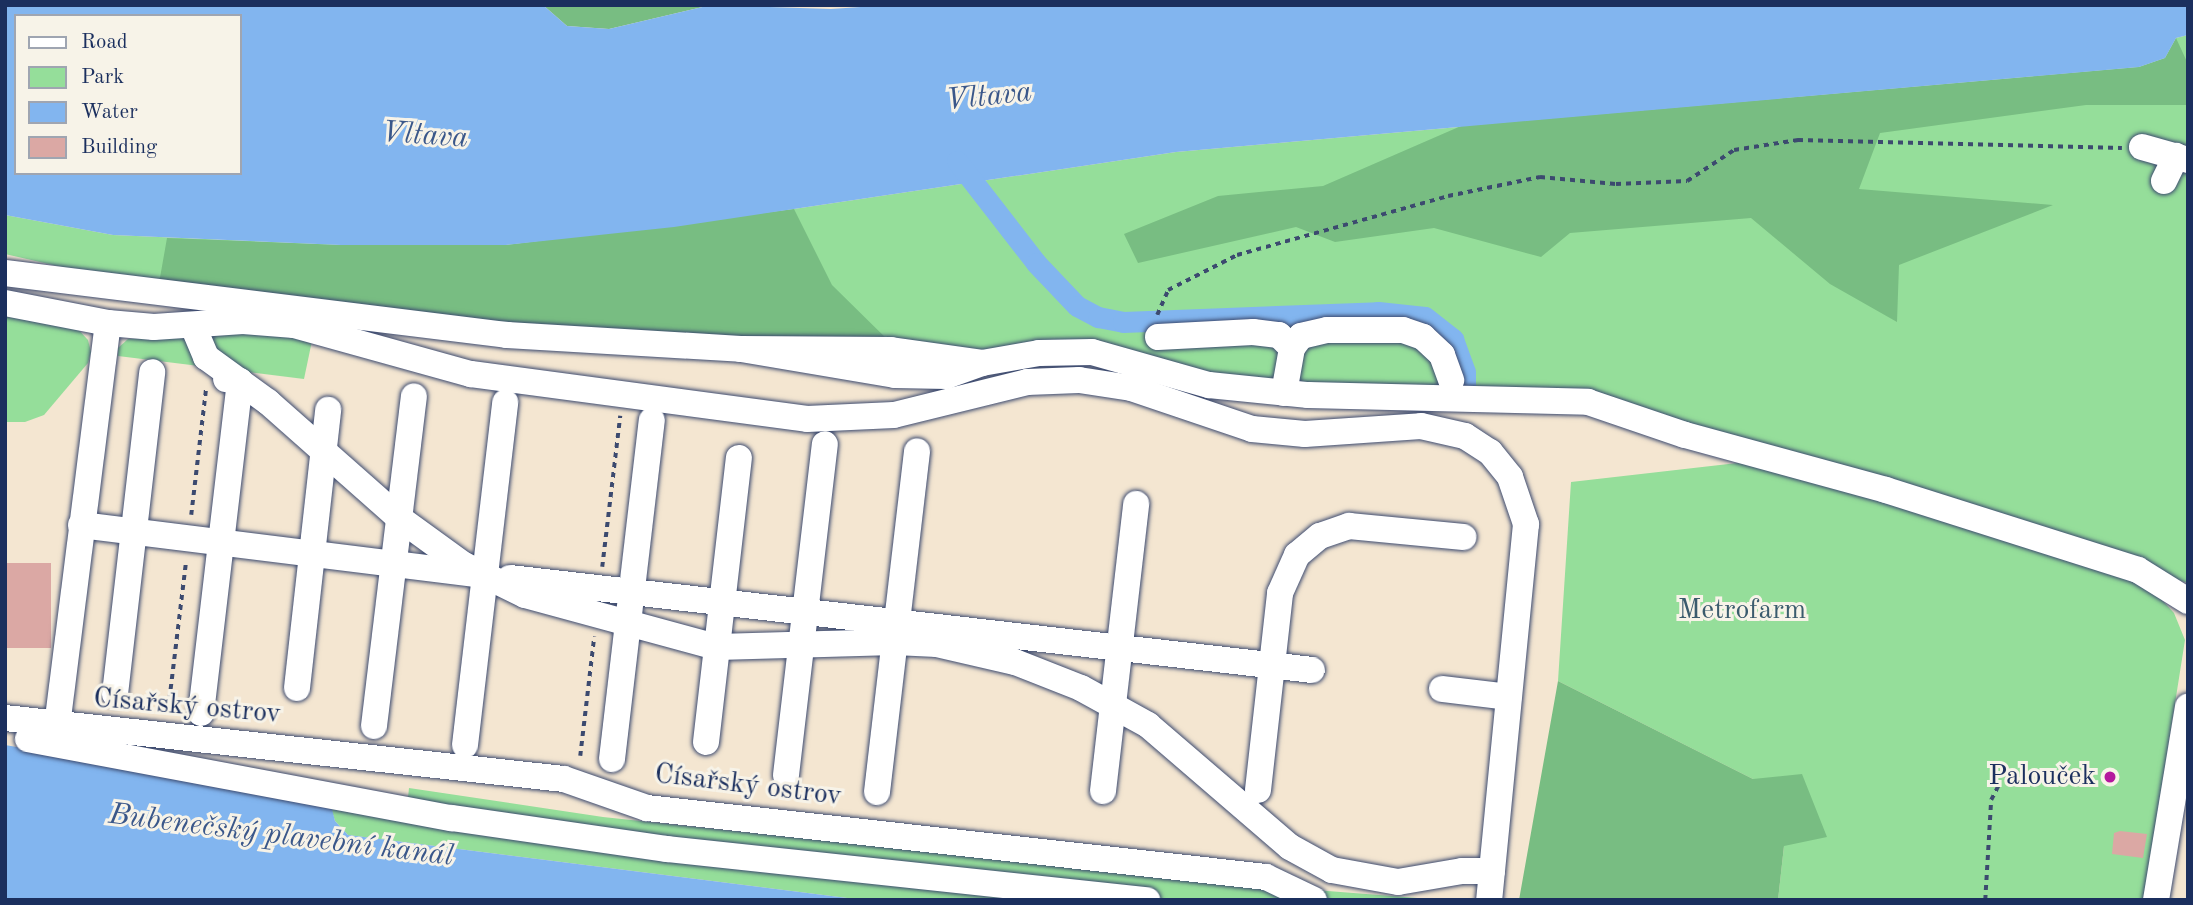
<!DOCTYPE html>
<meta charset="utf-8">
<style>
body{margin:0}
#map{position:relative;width:2193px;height:905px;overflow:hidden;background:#f4e6d1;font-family:"Old Standard TT",serif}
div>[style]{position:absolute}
.green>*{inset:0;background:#95de9a}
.forest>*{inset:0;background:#78bd82}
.water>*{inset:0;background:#82b5ef}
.canal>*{height:21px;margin:-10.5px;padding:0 10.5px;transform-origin:10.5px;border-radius:10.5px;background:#82b5ef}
.building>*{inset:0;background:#dba8a4;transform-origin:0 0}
.path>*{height:3.5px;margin-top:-1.75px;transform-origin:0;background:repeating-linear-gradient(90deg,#3c4a6f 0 5px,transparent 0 10px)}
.roads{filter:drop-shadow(0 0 2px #3c4a6f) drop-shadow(0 0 2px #3c4a6f)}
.minor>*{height:26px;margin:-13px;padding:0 13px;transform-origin:13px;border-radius:13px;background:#fff}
.dots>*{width:19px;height:19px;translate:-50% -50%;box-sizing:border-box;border:4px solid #f7f3e8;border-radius:50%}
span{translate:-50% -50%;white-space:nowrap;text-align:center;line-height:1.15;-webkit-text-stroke:6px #f7f3e8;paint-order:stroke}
.park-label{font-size:28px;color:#3a5b6d}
.street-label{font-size:28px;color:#1b2f5e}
.poi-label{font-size:28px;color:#1b2f5e}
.right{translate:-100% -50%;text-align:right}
.water-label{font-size:30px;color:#3a578a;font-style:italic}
.frame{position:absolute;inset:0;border:7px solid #1b2f5e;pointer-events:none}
.legend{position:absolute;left:14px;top:14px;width:228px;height:161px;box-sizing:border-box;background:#f7f3e8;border:2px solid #9fa5b1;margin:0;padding:9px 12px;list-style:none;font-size:21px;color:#1b2f5e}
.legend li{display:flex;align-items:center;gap:14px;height:35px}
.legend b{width:35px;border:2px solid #9fa5b1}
</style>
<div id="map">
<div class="green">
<div style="clip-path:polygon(2188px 35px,2188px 583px,1593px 394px,1328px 385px,894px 346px,158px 289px,5px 254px,5px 215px,113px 235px,341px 245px,506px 245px,674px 227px,1176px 152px,2139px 67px,2165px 58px,2176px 38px)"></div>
<div style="clip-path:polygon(5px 311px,76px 327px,88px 340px,91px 352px,88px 363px,44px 415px,25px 422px,7px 422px)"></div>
<div style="clip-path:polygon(210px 332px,313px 336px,304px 379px,118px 356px,118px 348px,128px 339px)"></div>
<div style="clip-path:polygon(1746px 462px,1843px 484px,2149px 586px,2174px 613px,2185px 640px,2144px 900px,1778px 900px,1784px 846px,1753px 779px,1558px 681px,1571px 482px)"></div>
<div style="clip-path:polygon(409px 788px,603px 817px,1211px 882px,1443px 900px,863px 900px,348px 835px,335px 821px,331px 808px,406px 817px)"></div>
</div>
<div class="forest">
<div style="clip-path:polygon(543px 5px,711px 5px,609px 29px,567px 26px)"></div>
<div style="clip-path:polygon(2176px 38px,2188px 64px,2188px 105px,2086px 105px,1880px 133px,1859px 189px,2053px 205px,1899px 265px,1897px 322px,1830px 284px,1751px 218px,1570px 233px,1541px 257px,1434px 228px,1335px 242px,1296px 227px,1138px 263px,1124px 234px,1218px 196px,1323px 186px,1461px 126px,2139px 67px,2165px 58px)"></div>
<div style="clip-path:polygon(794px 209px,832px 285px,894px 346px,507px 329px,158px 289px,167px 238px,341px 245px,506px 245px)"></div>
<div style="clip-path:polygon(1558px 681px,1753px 779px,1802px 774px,1827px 837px,1784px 846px,1778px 900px,1519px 900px)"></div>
</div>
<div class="water">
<div style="clip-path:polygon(evenodd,5px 5px,543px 5px,567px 26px,609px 29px,711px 5px,831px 9px,890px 5px,2188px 5px,2188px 35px,2176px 38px,2165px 58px,2139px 67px,1176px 152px,674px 227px,506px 245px,341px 245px,113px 235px,5px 215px,5px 5px,16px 16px,240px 16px,240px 173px,16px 173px,16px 16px)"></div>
<div style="clip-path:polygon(5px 745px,330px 801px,335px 821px,348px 835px,863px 900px,5px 900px)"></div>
</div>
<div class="canal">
<div style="left:957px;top:161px;width:129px;rotate:52.2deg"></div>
<div style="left:1036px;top:263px;width:59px;rotate:46.4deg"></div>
<div style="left:1077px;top:306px;width:24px;rotate:28deg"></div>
<div style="left:1098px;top:317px;width:25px;rotate:11deg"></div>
<div style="left:1123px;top:322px;width:255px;rotate:-2.2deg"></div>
<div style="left:1378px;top:312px;width:47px;rotate:6.1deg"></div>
<div style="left:1425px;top:317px;width:36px;rotate:38deg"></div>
<div style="left:1453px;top:339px;width:35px;rotate:70deg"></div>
<div style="left:1465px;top:372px;width:18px;rotate:90deg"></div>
</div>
<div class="building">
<div style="left:5px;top:563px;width:46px;height:85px"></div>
<div style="clip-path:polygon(2120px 831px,2147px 834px,2143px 858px,2112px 854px,2114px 833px)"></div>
</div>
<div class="path">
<div style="left:1157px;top:315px;width:27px;rotate:-66deg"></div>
<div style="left:1168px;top:290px;width:77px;rotate:-26.9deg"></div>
<div style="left:1237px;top:255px;width:219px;rotate:-15.6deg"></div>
<div style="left:1448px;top:196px;width:94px;rotate:-11.7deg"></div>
<div style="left:1540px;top:177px;width:76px;rotate:5.3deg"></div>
<div style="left:1616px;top:184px;width:71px;rotate:-2.4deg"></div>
<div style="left:1687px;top:181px;width:56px;rotate:-33.4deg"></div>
<div style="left:1734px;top:150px;width:65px;rotate:-8.9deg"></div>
<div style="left:1798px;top:140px;width:324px;rotate:1.4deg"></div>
<div style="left:191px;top:515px;width:129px;rotate:-83.3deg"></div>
<div style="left:602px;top:567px;width:152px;rotate:-83.2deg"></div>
<div style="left:168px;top:709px;width:149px;rotate:-83.1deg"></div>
<div style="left:580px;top:756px;width:120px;rotate:-83.3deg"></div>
<div style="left:1985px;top:900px;width:100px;rotate:-86.6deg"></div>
<div style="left:1991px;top:800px;width:18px;rotate:-63deg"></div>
</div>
<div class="roads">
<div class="minor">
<div style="left:2142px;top:147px;width:48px;rotate:15.8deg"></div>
<div style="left:2164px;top:181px;width:28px;rotate:-64deg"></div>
<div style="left:5px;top:273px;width:506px;rotate:7.04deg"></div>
<div style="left:507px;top:335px;width:234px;rotate:3.4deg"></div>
<div style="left:741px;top:349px;width:150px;rotate:0.4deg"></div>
<div style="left:891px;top:350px;width:92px;rotate:8.1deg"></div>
<div style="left:982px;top:363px;width:37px;rotate:160deg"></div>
<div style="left:947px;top:376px;width:52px;rotate:-178.9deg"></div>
<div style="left:895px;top:375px;width:156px;rotate:-170.4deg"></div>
<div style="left:5px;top:303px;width:105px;rotate:11deg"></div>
<div style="left:108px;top:323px;width:46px;rotate:5deg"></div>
<div style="left:154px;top:327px;width:89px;rotate:-3.9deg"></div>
<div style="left:243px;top:321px;width:51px;rotate:4.5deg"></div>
<div style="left:294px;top:325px;width:184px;rotate:15.5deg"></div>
<div style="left:471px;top:374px;width:339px;rotate:7.6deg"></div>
<div style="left:807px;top:419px;width:87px;rotate:-2.6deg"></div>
<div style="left:894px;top:415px;width:137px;rotate:-13.9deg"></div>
<div style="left:1027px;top:382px;width:52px;rotate:-2.2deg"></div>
<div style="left:1079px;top:380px;width:53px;rotate:8.7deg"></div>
<div style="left:1131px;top:388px;width:128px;rotate:18.7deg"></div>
<div style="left:1252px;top:429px;width:53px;rotate:5.4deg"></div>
<div style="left:1305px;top:434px;width:116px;rotate:-3.9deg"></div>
<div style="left:1421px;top:426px;width:45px;rotate:12.8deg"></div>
<div style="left:1465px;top:436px;width:30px;rotate:33deg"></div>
<div style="left:1490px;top:452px;width:32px;rotate:51deg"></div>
<div style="left:1510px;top:477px;width:50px;rotate:71.2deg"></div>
<div style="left:1526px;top:524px;width:378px;rotate:95.6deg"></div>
<div style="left:193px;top:326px;width:34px;rotate:67deg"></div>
<div style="left:206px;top:357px;width:77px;rotate:36deg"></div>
<div style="left:268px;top:402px;width:175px;rotate:41.5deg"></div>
<div style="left:399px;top:518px;width:80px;rotate:35.9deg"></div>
<div style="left:464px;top:565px;width:68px;rotate:26.2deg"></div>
<div style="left:525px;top:595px;width:199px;rotate:15.2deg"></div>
<div style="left:717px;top:647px;width:178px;rotate:-1.6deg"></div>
<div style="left:895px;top:642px;width:42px;rotate:2.7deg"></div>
<div style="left:937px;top:644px;width:80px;rotate:13deg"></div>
<div style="left:1015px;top:662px;width:71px;rotate:21.5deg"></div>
<div style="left:1081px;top:688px;width:77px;rotate:28.9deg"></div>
<div style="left:1148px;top:725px;width:187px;rotate:40.7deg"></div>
<div style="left:1290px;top:847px;width:48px;rotate:28.7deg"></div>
<div style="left:1332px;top:870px;width:67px;rotate:10.3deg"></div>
<div style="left:1398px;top:882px;width:65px;rotate:-9.8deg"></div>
<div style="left:1462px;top:871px;width:30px"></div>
<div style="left:1158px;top:337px;width:95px;rotate:-3deg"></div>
<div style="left:1253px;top:332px;width:26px;rotate:7deg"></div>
<div style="left:1279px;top:335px;width:18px;rotate:45deg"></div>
<div style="left:982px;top:363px;width:58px;rotate:-10deg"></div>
<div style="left:1039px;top:353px;width:53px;rotate:-1.1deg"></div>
<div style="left:1092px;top:352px;width:122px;rotate:15.8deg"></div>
<div style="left:1209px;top:385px;width:100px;rotate:5.8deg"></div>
<div style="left:1308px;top:395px;width:280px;rotate:1.4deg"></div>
<div style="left:1588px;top:402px;width:102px;rotate:18.8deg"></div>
<div style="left:1685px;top:435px;width:208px;rotate:15.3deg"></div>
<div style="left:1886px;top:490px;width:264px;rotate:17.6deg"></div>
<div style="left:2138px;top:570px;width:59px;rotate:31.8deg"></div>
<div style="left:1284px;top:393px;width:46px;rotate:-79.9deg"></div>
<div style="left:1292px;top:348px;width:15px;rotate:-53deg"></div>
<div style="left:1301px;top:336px;width:27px;rotate:-13deg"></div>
<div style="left:1327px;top:330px;width:76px"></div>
<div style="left:1403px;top:330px;width:21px;rotate:19deg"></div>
<div style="left:1423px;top:337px;width:26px;rotate:43deg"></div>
<div style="left:1442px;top:355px;width:27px;rotate:70deg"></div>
<div style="left:81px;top:525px;width:394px;rotate:7.1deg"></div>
<div style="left:510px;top:578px;width:807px;rotate:6.54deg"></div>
<div style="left:297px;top:688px;width:280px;rotate:-83.6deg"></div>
<div style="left:1442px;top:689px;width:67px;rotate:6.8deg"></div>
<div style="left:115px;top:694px;width:324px;rotate:-83.4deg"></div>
<div style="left:201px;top:713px;width:334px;rotate:-83.3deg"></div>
<div style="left:240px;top:381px;width:14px;rotate:-172deg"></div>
<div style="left:5px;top:718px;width:562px;rotate:6.23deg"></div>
<div style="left:564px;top:779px;width:88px;rotate:19.3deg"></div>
<div style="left:647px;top:808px;width:623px;rotate:6.36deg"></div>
<div style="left:1266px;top:877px;width:53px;rotate:25.6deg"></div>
<div style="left:374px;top:726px;width:332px;rotate:-83.1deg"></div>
<div style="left:28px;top:739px;width:431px;rotate:10.6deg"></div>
<div style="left:452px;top:818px;width:217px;rotate:8.2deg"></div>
<div style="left:667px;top:849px;width:483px;rotate:6.1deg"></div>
<div style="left:55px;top:742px;width:422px;rotate:-82.8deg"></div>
<div style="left:706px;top:742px;width:286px;rotate:-83.4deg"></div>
<div style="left:465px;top:745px;width:345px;rotate:-83.3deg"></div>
<div style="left:612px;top:759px;width:341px;rotate:-83.3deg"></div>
<div style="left:786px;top:775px;width:333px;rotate:-83.3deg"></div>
<div style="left:1258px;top:790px;width:198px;rotate:-83.6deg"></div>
<div style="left:1280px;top:593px;width:42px;rotate:-65.9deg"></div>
<div style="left:1297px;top:555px;width:30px;rotate:-40deg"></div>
<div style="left:1320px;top:536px;width:31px;rotate:-19deg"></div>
<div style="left:1349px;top:526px;width:115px;rotate:5.5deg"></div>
<div style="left:1103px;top:791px;width:289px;rotate:-83.4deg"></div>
<div style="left:877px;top:792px;width:343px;rotate:-83.3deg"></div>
<div style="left:2156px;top:900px;width:196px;rotate:-80.6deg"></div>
</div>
</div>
<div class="dots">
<div style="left:2110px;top:777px;background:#b5179e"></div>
</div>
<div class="park-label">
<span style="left:1742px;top:611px">Metrofarm</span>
</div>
<div class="street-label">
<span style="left:187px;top:707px;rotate:5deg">Císařský ostrov</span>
<span style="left:748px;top:786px;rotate:7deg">Císařský ostrov</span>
</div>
<div class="poi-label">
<span class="right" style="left:2096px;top:777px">Palouček</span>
</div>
<div class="water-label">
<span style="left:989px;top:97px;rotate:-6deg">Vltava</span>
<span style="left:425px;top:136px;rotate:4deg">Vltava</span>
<span style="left:281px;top:836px;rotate:7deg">Bubenečský plavební kanál</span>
</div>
<div class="frame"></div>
<ul class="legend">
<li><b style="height:9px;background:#fff"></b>Road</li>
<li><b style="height:19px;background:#95de9a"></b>Park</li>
<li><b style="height:19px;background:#82b5ef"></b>Water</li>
<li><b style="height:19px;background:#dba8a4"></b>Building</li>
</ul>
</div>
